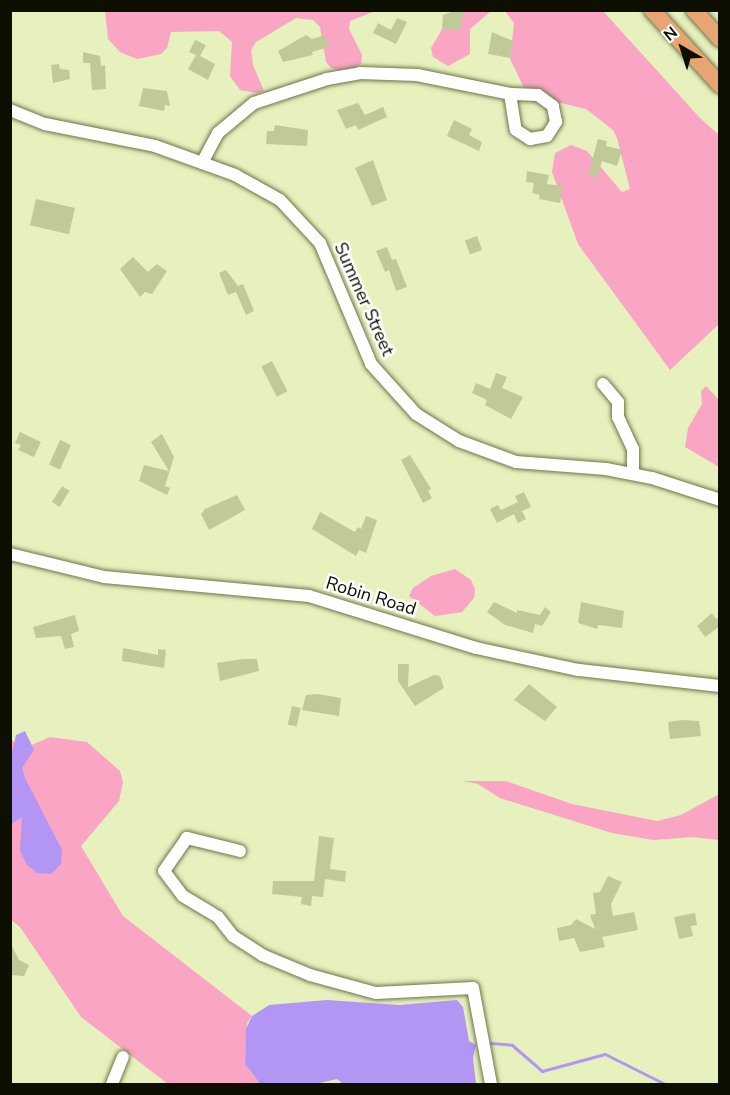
<!DOCTYPE html>
<style>
body{margin:0}
#map{position:relative;width:730px;height:1095px;overflow:hidden;background:#e7f1be;font-family:"Nunito Sans",sans-serif}
div>[style]{position:absolute}
.green>*{inset:0;background:#f9a5c3}
.water>*{inset:0;background:#b396f3}
.stream>*{height:3px;margin:-1.5px;padding:0 1.5px;transform-origin:1.5px;border-radius:1.5px;background:#b396f3}
.building>*{inset:0;background:#c0ca98;transform-origin:0 0}
.roads{filter:drop-shadow(0 0 2px #6d7647) drop-shadow(0 0 2px #6d7647)}
.minor>*{height:12px;margin:-6px;padding:0 6px;transform-origin:6px;border-radius:6px;background:#fff}
.highway>*{height:16px;margin:-8px;padding:0 8px;transform-origin:8px;border-radius:8px;background:#e8a472}
span{translate:-50% -50%;white-space:nowrap;text-align:center;line-height:1.15;-webkit-text-stroke:5px #fff;paint-order:stroke}
.street-label{font-size:18px;color:#0c0f01}
.frame{position:absolute;inset:0;border:12px solid #0c0f01;pointer-events:none}
.north{position:absolute;left:652px;top:18px;width:60px;height:60px;-webkit-text-stroke:4px #fff;paint-order:stroke;rotate:321deg;font-size:16px;font-weight:700;line-height:24px;text-align:center;color:#0c0f01}
.north::after{content:'';display:block;margin:auto;width:21px;height:27px;background:#0c0f01;clip-path:polygon(50% 0,100% 100%,50% 72%,0 100%)}
</style>
<div id="map">
<div class="green">
<div style="clip-path:polygon(105px 11px,375px 11px,350px 21px,349px 29px,362px 55px,361px 64px,347px 72px,331px 68px,326px 62px,320px 27px,313px 20px,296px 18px,256px 42px,251px 50px,253px 65px,264px 91px,257px 93px,240px 90px,230px 76px,232px 42px,219px 31px,171px 32px,167px 48px,161px 54px,137px 59px,120px 52px,108px 39px)"></div>
<div style="clip-path:polygon(453px 11px,491px 11px,470px 29px,470px 54px,448px 66px,433px 57px,431px 48px)"></div>
<div style="clip-path:polygon(505px 11px,603px 11px,700px 118px,719px 135px,719px 324px,670px 370px,578px 244px,552px 172px,555px 153px,571px 145px,587px 151px,622px 192px,630px 189px,617px 138px,613px 130px,586px 109px,561px 103px,545px 107px,525px 90px,510px 59px,514px 23px)"></div>
<div style="clip-path:polygon(706px 386px,719px 400px,719px 467px,685px 447px,688px 428px,702px 404px,701px 391px)"></div>
<div style="clip-path:polygon(455px 569px,471px 580px,475px 589px,474px 598px,462px 612px,435px 616px,409px 596px,413px 588px,431px 576px)"></div>
<div style="clip-path:polygon(50px 737px,87px 742px,120px 771px,123px 782px,119px 801px,81px 846px,123px 916px,252px 1016px,247px 1023px,245px 1057px,249px 1070px,260px 1084px,168px 1084px,81px 1017px,20px 927px,11px 920px,10px 738px,22px 749px)"></div>
<div style="clip-path:polygon(462px 781px,506px 781px,572px 804px,657px 821px,681px 815px,719px 794px,719px 840px,693px 837px,653px 840px,612px 833px,500px 798px,478px 784px)"></div>
</div>
<div class="water">
<div style="clip-path:polygon(25px 731px,34px 750px,22px 768px,25px 778px,62px 850px,61px 864px,51px 874px,37px 873px,27px 865px,20px 851px,22px 817px,11px 824px,11px 757px,16px 735px)"></div>
<div style="clip-path:polygon(327px 1000px,399px 1005px,457px 1000px,463px 1007px,469px 1041px,476px 1045px,473px 1058px,476px 1084px,343px 1084px,337px 1079px,320px 1083px,260px 1084px,245px 1064px,246px 1029px,252px 1016px,269px 1005px)"></div>
</div>
<div class="stream">
<div style="left:491px;top:1043px;width:21px;rotate:5deg"></div>
<div style="left:512px;top:1045px;width:40px;rotate:41deg"></div>
<div style="left:542px;top:1071px;width:65px;rotate:-15.1deg"></div>
<div style="left:605px;top:1054px;width:67px;rotate:26.6deg"></div>
</div>
<div class="building">
<div style="clip-path:polygon(457px 10px,464px 10px,460px 30px,442px 29px,443px 15px)"></div>
<div style="clip-path:polygon(397px 18px,407px 22px,396px 44px,373px 33px,378px 23px,391px 30px)"></div>
<div style="clip-path:polygon(492px 32px,513px 41px,510px 58px,488px 54px)"></div>
<div style="clip-path:polygon(306px 35px,312px 39px,325px 35px,329px 47px,312px 52px,313px 55px,283px 62px,278px 51px)"></div>
<div style="clip-path:polygon(195px 40px,206px 45px,200px 56px,215px 64px,208px 80px,188px 69px,196px 55px,189px 52px)"></div>
<div style="clip-path:polygon(83px 52px,100px 56px,101px 66px,105px 65px,106px 89px,92px 90px,90px 63px,83px 63px)"></div>
<div style="clip-path:polygon(59px 64px,60px 69px,69px 70px,70px 79px,53px 83px,51px 65px)"></div>
<div style="clip-path:polygon(143px 88px,167px 91px,170px 106px,165px 105px,164px 111px,139px 106px)"></div>
<div style="clip-path:polygon(358px 103px,365px 115px,383px 107px,387px 117px,358px 130px,356px 125px,346px 129px,337px 110px)"></div>
<div style="clip-path:polygon(454px 120px,472px 129px,469px 135px,482px 142px,479px 151px,447px 136px)"></div>
<div style="clip-path:polygon(275px 125px,308px 130px,307px 146px,266px 144px,267px 131px,274px 131px)"></div>
<div style="clip-path:polygon(598px 139px,607px 141px,606px 146px,622px 150px,617px 166px,602px 161px,597px 177px,588px 175px)"></div>
<div style="clip-path:polygon(373px 160px,387px 200px,372px 206px,355px 168px)"></div>
<div style="clip-path:polygon(527px 171px,549px 175px,547px 184px,563px 186px,560px 203px,539px 199px,540px 195px,532px 193px,534px 183px,526px 182px)"></div>
<div style="left:36px;top:199px;width:40px;height:27px;rotate:13deg"></div>
<div style="left:477px;top:236px;width:15px;height:13px;rotate:70deg"></div>
<div style="clip-path:polygon(387px 247px,392px 260px,396px 259px,407px 287px,396px 291px,389px 270px,385px 272px,376px 251px)"></div>
<div style="clip-path:polygon(133px 257px,148px 272px,157px 264px,167px 271px,152px 294px,145px 292px,140px 297px,120px 269px)"></div>
<div style="clip-path:polygon(226px 270px,238px 286px,243px 284px,254px 311px,246px 315px,236px 292px,228px 295px,219px 273px)"></div>
<div style="left:272px;top:361px;width:34px;height:12px;rotate:63deg"></div>
<div style="clip-path:polygon(496px 373px,507px 377px,502px 388px,523px 397px,511px 419px,485px 405px,487px 400px,472px 393px,476px 383px,490px 389px)"></div>
<div style="clip-path:polygon(20px 432px,41px 442px,34px 457px,18px 450px,21px 445px,15px 443px)"></div>
<div style="clip-path:polygon(162px 434px,174px 457px,165px 486px,170px 488px,167px 495px,139px 481px,144px 465px,169px 471px,151px 442px)"></div>
<div style="left:60px;top:440px;width:12px;height:27px;rotate:24deg"></div>
<div style="clip-path:polygon(410px 455px,431px 489px,428px 491px,432px 498px,423px 503px,401px 460px)"></div>
<div style="left:62px;top:486px;width:9px;height:19px;rotate:32deg"></div>
<div style="clip-path:polygon(524px 492px,531px 507px,522px 511px,526px 519px,518px 523px,514px 514px,497px 523px,490px 509px,498px 505px,501px 510px,518px 502px,515px 496px)"></div>
<div style="clip-path:polygon(237px 495px,245px 510px,209px 530px,201px 514px,205px 509px)"></div>
<div style="clip-path:polygon(320px 512px,355px 532px,358px 527px,361px 529px,366px 516px,377px 520px,366px 553px,359px 550px,356px 556px,312px 529px)"></div>
<div style="clip-path:polygon(494px 602px,517px 613px,517px 610px,540px 615px,545px 607px,551px 612px,542px 626px,535px 624px,533px 633px,505px 625px,487px 612px)"></div>
<div style="clip-path:polygon(581px 602px,624px 611px,622px 628px,598px 625px,597px 629px,578px 623px)"></div>
<div style="clip-path:polygon(712px 613px,716px 619px,720px 616px,720px 626px,705px 637px,697px 626px)"></div>
<div style="clip-path:polygon(75px 615px,79px 631px,71px 634px,74px 647px,65px 649px,61px 636px,36px 638px,33px 627px)"></div>
<div style="clip-path:polygon(123px 648px,158px 655px,158px 649px,166px 650px,164px 668px,122px 661px)"></div>
<div style="clip-path:polygon(243px 659px,257px 659px,259px 671px,220px 681px,217px 663px)"></div>
<div style="clip-path:polygon(398px 664px,409px 664px,408px 687px,434px 675px,440px 676px,444px 688px,415px 706px,398px 681px)"></div>
<div style="clip-path:polygon(529px 684px,557px 707px,545px 721px,514px 700px)"></div>
<div style="clip-path:polygon(318px 694px,341px 698px,339px 716px,302px 710px,306px 695px)"></div>
<div style="left:292px;top:706px;width:9px;height:19px;rotate:13deg"></div>
<div style="clip-path:polygon(682px 720px,699px 721px,701px 736px,670px 739px,668px 722px)"></div>
<div style="clip-path:polygon(319px 836px,334px 838px,330px 869px,346px 871px,345px 882px,325px 879px,323px 897px,312px 896px,311px 906px,301px 904px,302px 897px,272px 894px,273px 881px,314px 881px)"></div>
<div style="clip-path:polygon(608px 876px,622px 882px,611px 904px,613px 916px,634px 912px,638px 930px,602px 937px,605px 947px,580px 952px,574px 938px,559px 941px,557px 928px,571px 925px,576px 919px,595px 929px,590px 915px,596px 914px,593px 893px,600px 892px)"></div>
<div style="clip-path:polygon(695px 913px,697px 925px,691px 926px,693px 936px,679px 939px,674px 917px)"></div>
<div style="clip-path:polygon(10px 942px,19px 960px,29px 965px,24px 976px,10px 975px)"></div>
</div>
<div class="roads">
<div class="minor">
<div style="left:10px;top:110px;width:38px;rotate:22deg"></div>
<div style="left:45px;top:124px;width:112px;rotate:11.3deg"></div>
<div style="left:155px;top:146px;width:85px;rotate:19.9deg"></div>
<div style="left:235px;top:175px;width:51px;rotate:29.1deg"></div>
<div style="left:280px;top:200px;width:59px;rotate:47.1deg"></div>
<div style="left:320px;top:243px;width:131px;rotate:67.1deg"></div>
<div style="left:371px;top:364px;width:67px;rotate:48deg"></div>
<div style="left:416px;top:414px;width:51px;rotate:32.1deg"></div>
<div style="left:459px;top:441px;width:61px;rotate:20.2deg"></div>
<div style="left:516px;top:462px;width:90px;rotate:4.4deg"></div>
<div style="left:606px;top:469px;width:47px;rotate:11.1deg"></div>
<div style="left:652px;top:478px;width:71px;rotate:17.9deg"></div>
<div style="left:202px;top:163px;width:34px;rotate:-62deg"></div>
<div style="left:218px;top:133px;width:47px;rotate:-39.8deg"></div>
<div style="left:254px;top:103px;width:77px;rotate:-18.2deg"></div>
<div style="left:327px;top:79px;width:34px;rotate:-10deg"></div>
<div style="left:360px;top:73px;width:57px;rotate:2deg"></div>
<div style="left:417px;top:75px;width:95px;rotate:11.5deg"></div>
<div style="left:510px;top:94px;width:36px;rotate:81deg"></div>
<div style="left:516px;top:130px;width:17px;rotate:33deg"></div>
<div style="left:530px;top:139px;width:17px;rotate:-10deg"></div>
<div style="left:547px;top:136px;width:17px;rotate:-57deg"></div>
<div style="left:556px;top:122px;width:16px;rotate:-101deg"></div>
<div style="left:553px;top:106px;width:19px;rotate:-144deg"></div>
<div style="left:538px;top:95px;width:28px;rotate:-178deg"></div>
<div style="left:603px;top:384px;width:23px;rotate:50deg"></div>
<div style="left:618px;top:402px;width:15px;rotate:90deg"></div>
<div style="left:618px;top:417px;width:35px;rotate:65deg"></div>
<div style="left:633px;top:449px;width:25px;rotate:90deg"></div>
<div style="left:10px;top:554px;width:97px;rotate:13.7deg"></div>
<div style="left:104px;top:577px;width:206px;rotate:5.3deg"></div>
<div style="left:309px;top:596px;width:175px;rotate:17.3deg"></div>
<div style="left:476px;top:648px;width:105px;rotate:12.1deg"></div>
<div style="left:579px;top:670px;width:142px;rotate:6.5deg"></div>
<div style="left:240px;top:851px;width:55px;rotate:-166.2deg"></div>
<div style="left:187px;top:838px;width:40px;rotate:124.9deg"></div>
<div style="left:164px;top:871px;width:31px;rotate:53deg"></div>
<div style="left:183px;top:896px;width:41px;rotate:31deg"></div>
<div style="left:218px;top:917px;width:24px;rotate:52deg"></div>
<div style="left:233px;top:936px;width:35px;rotate:33deg"></div>
<div style="left:262px;top:955px;width:52px;rotate:22.6deg"></div>
<div style="left:310px;top:975px;width:68px;rotate:15.3deg"></div>
<div style="left:376px;top:993px;width:97px;rotate:-3deg"></div>
<div style="left:473px;top:988px;width:98px;rotate:79.4deg"></div>
<div style="left:112px;top:1084px;width:29px;rotate:-68deg"></div>
</div>
<div class="highway">
<div style="left:652px;top:10px;width:101px;rotate:47.8deg"></div>
<div style="left:694px;top:10px;width:39px;rotate:48deg"></div>
</div>
</div>
<div class="street-label">
<span style="left:364px;top:299px;rotate:66deg">Summer Street</span>
<span style="left:371px;top:596px;rotate:17deg">Robin Road</span>
</div>
<div class="frame"></div>
<div class="north">N</div>
</div>
